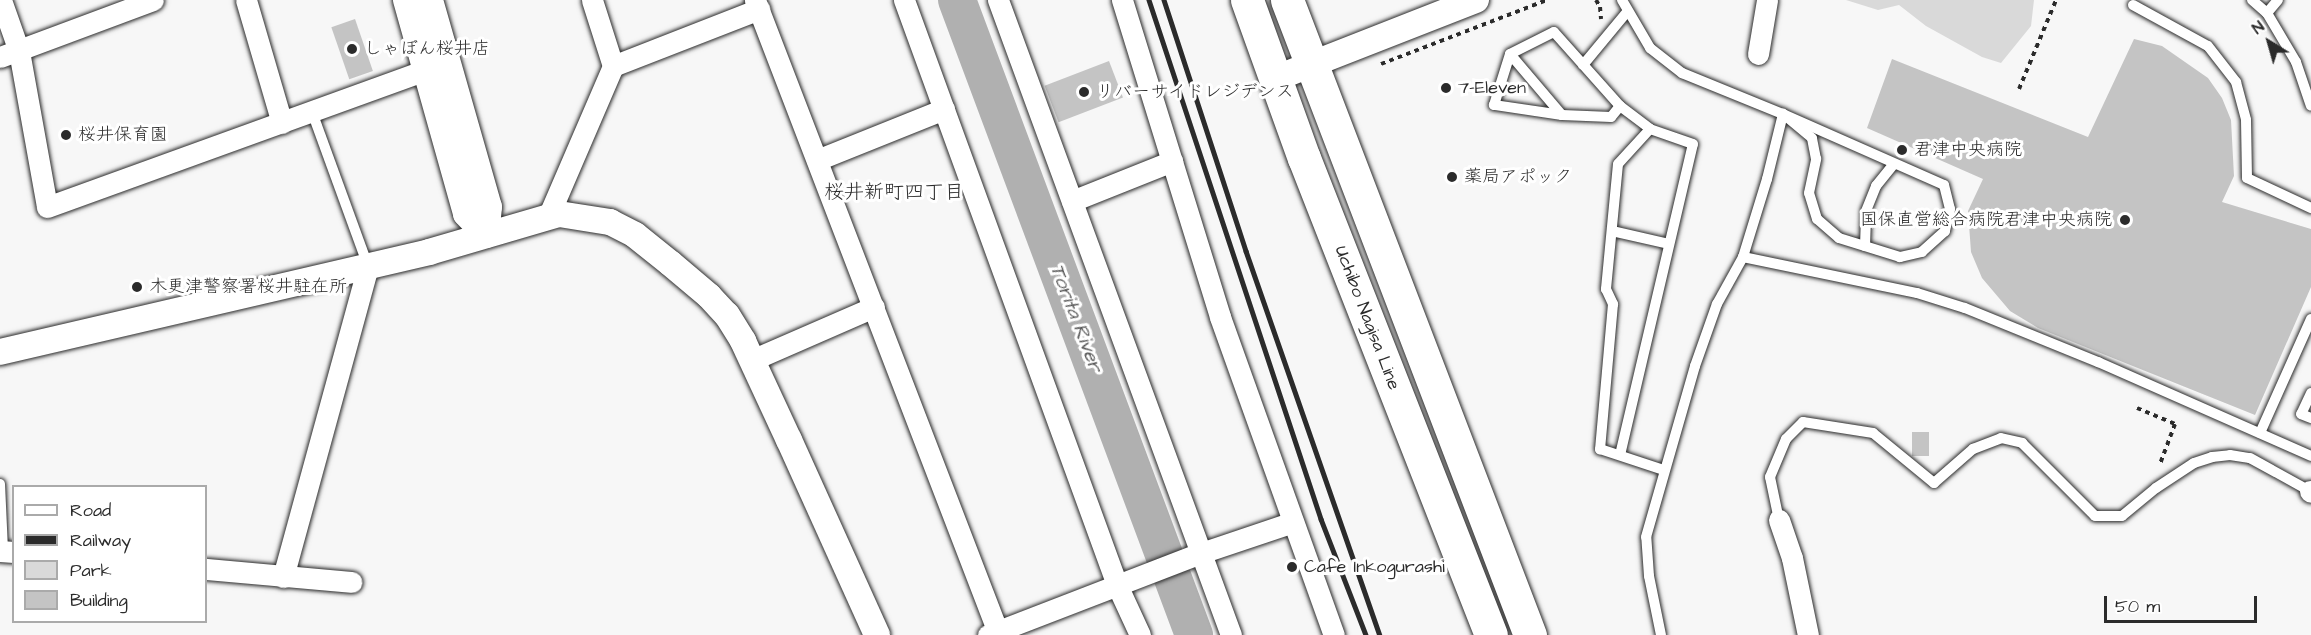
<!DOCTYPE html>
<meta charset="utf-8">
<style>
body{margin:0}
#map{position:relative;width:2311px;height:635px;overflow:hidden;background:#f7f7f7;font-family:"Architects Daughter","Klee One",sans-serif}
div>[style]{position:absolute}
.green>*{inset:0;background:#d9d9d9}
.river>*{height:38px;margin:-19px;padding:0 19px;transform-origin:19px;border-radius:19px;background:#b0b0b0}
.building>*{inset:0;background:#c4c4c4;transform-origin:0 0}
.path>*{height:4px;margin-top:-2px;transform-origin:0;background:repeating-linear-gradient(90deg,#2b2b2b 0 4.5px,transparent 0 9px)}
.roads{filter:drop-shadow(0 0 2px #2b2b2b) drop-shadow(0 0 2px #2b2b2b)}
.service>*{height:10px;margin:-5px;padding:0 5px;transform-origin:5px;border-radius:5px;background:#fff}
.minor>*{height:21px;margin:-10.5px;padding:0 10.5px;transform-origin:10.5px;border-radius:10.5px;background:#fff}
.tertiary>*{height:26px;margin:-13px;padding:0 13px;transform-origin:13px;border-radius:13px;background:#fff}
.trunk>*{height:33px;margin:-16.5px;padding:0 16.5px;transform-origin:16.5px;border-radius:16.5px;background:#fff}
.rail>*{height:4.5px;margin:-2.25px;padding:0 2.25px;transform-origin:2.25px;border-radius:2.25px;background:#2b2b2b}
.dots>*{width:16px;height:16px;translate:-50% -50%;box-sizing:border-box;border:3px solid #fff;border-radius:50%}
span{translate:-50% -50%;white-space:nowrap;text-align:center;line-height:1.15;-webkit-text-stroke:6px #fff;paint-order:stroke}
.poi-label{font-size:18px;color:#2b2b2b}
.left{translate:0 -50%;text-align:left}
.right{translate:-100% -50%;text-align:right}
.street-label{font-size:18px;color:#2b2b2b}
.neighbourhood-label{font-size:20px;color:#2b2b2b}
.water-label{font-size:20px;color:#5a5a5a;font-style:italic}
.legend{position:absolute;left:12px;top:485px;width:195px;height:138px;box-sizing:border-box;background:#fff;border:2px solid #aaa;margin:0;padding:8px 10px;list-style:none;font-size:18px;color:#2b2b2b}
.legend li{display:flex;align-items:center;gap:12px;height:30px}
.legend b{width:30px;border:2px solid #aaa}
.north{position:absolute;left:2239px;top:12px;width:60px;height:60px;-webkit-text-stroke:4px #fff;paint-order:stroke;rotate:323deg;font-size:16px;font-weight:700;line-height:24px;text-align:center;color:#2b2b2b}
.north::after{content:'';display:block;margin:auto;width:21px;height:27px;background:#2b2b2b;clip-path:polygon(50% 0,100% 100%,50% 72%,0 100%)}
.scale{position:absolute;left:2104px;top:596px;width:153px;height:27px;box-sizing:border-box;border:3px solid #2b2b2b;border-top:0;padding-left:8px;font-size:18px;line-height:21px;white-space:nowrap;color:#2b2b2b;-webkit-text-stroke:4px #fff;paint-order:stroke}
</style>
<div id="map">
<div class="green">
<div style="clip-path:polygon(1846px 0,2034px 0,2031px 26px,2001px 63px,1982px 57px,1926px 26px,1899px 5px,1878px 10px)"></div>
</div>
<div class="river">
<div style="left:957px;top:0;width:678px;rotate:69.53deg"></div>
</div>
<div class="building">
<div style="left:355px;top:19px;width:55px;height:25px;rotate:71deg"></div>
<div style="clip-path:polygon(2134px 39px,2162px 46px,2208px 78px,2222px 98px,2231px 120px,2234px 176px,2222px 202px,2311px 229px,2311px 287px,2255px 415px,2038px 328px,2010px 311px,1982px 278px,1971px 252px,1968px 211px,1983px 179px,1867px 128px,1892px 59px,2088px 137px)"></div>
<div style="left:1109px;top:61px;width:39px;height:69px;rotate:69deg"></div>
<div style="left:1929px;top:432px;width:24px;height:17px;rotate:90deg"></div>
</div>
<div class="path">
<div style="left:1596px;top:0;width:8px;rotate:60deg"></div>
<div style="left:1600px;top:7px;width:12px;rotate:85deg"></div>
<div style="left:1381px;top:64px;width:178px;rotate:-21.1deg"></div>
<div style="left:2019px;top:89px;width:96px;rotate:-67.4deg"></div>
<div style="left:2137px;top:408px;width:41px;rotate:22.8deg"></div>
<div style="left:2175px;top:424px;width:43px;rotate:110.6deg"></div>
</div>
<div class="roads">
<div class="service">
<div style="left:1622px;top:0;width:56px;rotate:59.7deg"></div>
<div style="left:1650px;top:48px;width:41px;rotate:38deg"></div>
<div style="left:1682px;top:73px;width:109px;rotate:22.1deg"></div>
<div style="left:1783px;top:114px;width:176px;rotate:23.8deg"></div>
<div style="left:1944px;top:185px;width:25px;rotate:76deg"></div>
<div style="left:1950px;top:209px;width:23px;rotate:103deg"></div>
<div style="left:1945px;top:231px;width:31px;rotate:138deg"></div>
<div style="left:1922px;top:252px;width:23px;rotate:167deg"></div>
<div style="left:1900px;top:257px;width:64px;rotate:-162.7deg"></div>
<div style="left:1839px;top:238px;width:29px;rotate:-139deg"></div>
<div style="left:1817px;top:219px;width:27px;rotate:-107deg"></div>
<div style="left:1809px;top:193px;width:35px;rotate:-78deg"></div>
<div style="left:1816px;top:159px;width:21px;rotate:-101deg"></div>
<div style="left:1812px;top:138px;width:38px;rotate:-140deg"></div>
<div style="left:2252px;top:0;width:20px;rotate:41deg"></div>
<div style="left:2267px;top:13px;width:57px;rotate:59.4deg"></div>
<div style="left:2296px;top:62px;width:46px;rotate:71.2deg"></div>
<div style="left:2133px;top:5px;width:85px;rotate:28.7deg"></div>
<div style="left:2208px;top:46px;width:46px;rotate:52.1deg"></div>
<div style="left:2236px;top:82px;width:39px;rotate:75deg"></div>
<div style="left:2246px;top:120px;width:58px;rotate:89deg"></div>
<div style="left:2247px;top:178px;width:71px;rotate:25.1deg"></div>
<div style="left:2267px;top:13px;width:17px;rotate:-50deg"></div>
<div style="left:1510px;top:54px;width:80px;rotate:49.6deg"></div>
<div style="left:1583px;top:65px;width:69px;rotate:-50.3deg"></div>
<div style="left:1620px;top:106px;width:14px;rotate:129deg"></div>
<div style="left:1611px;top:117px;width:49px;rotate:-177.7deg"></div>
<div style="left:1562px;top:115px;width:69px;rotate:-171.6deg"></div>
<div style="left:1494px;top:105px;width:53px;rotate:-72.6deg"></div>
<div style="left:1510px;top:54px;width:49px;rotate:-26.6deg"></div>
<div style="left:1554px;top:32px;width:99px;rotate:48.3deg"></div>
<div style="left:1620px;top:106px;width:38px;rotate:37deg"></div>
<div style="left:312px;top:112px;width:164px;rotate:70deg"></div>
<div style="left:1783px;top:114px;width:67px;rotate:103.8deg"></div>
<div style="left:1767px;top:179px;width:82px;rotate:107.1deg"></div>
<div style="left:1743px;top:257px;width:178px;rotate:11.7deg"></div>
<div style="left:1917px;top:293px;width:50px;rotate:17.4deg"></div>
<div style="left:1965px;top:308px;width:144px;rotate:22.1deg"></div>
<div style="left:2098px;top:362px;width:233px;rotate:23.8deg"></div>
<div style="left:1612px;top:231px;width:58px;rotate:12.8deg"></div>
<div style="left:1865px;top:246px;width:35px;rotate:-88deg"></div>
<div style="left:1866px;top:211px;width:27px;rotate:-68deg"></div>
<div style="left:1876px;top:186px;width:28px;rotate:-51deg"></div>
<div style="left:2311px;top:393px;width:23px;rotate:115deg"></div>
<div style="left:2301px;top:414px;width:11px;rotate:22deg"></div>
<div style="left:2260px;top:433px;width:125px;rotate:-65.9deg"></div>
<div style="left:1620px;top:455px;width:319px;rotate:-76.8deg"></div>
<div style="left:1693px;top:144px;width:46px;rotate:-160.8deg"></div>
<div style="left:1650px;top:129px;width:47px;rotate:132.4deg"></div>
<div style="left:1618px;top:164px;width:126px;rotate:95.5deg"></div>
<div style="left:1606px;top:289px;width:17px;rotate:65deg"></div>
<div style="left:1613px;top:304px;width:146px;rotate:95.1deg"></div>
<div style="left:1600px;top:449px;width:67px;rotate:18.2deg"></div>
<div style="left:0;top:484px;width:67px;rotate:87.4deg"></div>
<div style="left:1779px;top:520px;width:44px;rotate:-101.8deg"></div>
<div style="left:1770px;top:477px;width:41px;rotate:-67.2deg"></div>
<div style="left:1786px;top:439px;width:24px;rotate:-45deg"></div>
<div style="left:1803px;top:422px;width:71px;rotate:8.9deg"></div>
<div style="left:1873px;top:433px;width:79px;rotate:39.3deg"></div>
<div style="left:1934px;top:483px;width:52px;rotate:-41.1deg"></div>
<div style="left:1973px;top:449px;width:30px;rotate:-21deg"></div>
<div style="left:2001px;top:438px;width:22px;rotate:13deg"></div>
<div style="left:2022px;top:443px;width:103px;rotate:45deg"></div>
<div style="left:2095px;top:516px;width:27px"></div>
<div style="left:2122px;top:516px;width:44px;rotate:-39.5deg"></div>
<div style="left:2156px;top:488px;width:45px;rotate:-33.3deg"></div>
<div style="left:2194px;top:463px;width:19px;rotate:-18deg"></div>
<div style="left:2212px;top:457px;width:18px;rotate:-6deg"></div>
<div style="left:2230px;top:455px;width:20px;rotate:9deg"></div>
<div style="left:2250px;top:458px;width:68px;rotate:28.8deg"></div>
<div style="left:1661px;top:635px;width:60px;rotate:-101.5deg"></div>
<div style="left:1649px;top:576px;width:39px;rotate:-94deg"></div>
<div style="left:1646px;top:537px;width:178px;rotate:-74deg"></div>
<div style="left:1695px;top:366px;width:66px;rotate:-70.5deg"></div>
<div style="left:1717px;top:304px;width:54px;rotate:-61deg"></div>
</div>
<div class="minor">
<div style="left:1px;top:0;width:54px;rotate:70.6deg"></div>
<div style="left:19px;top:51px;width:158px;rotate:79.8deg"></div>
<div style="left:47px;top:207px;width:402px;rotate:-19.9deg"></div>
<div style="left:246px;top:0;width:128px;rotate:73.7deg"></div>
<div style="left:755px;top:0;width:680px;rotate:68.98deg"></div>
<div style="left:904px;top:0;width:623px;rotate:69.99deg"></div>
<div style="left:1117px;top:585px;width:55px;rotate:65.3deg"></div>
<div style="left:998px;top:0;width:676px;rotate:69.85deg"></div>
<div style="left:1122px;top:0;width:332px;rotate:72.8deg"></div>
<div style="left:1220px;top:317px;width:338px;rotate:70.3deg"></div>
<div style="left:1758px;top:54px;width:55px;rotate:-80.5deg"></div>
<div style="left:0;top:57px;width:163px;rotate:-20.4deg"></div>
<div style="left:613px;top:66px;width:157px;rotate:-21.3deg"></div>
<div style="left:817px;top:160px;width:137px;rotate:-21.9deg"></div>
<div style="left:1072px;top:201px;width:108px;rotate:-21.8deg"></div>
<div style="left:548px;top:217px;width:164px;rotate:-66.7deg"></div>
<div style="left:613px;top:66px;width:69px;rotate:-107.7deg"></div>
<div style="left:752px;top:360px;width:133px;rotate:-23.5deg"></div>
<div style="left:2310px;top:491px;width:1px;rotate:45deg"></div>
<div style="left:1779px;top:520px;width:40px;rotate:71.1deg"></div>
<div style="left:1792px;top:558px;width:79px;rotate:78.3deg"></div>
<div style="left:0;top:551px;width:14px;rotate:4deg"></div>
<div style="left:206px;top:569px;width:146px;rotate:5.1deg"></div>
<div style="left:283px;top:577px;width:322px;rotate:-74.7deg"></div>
<div style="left:988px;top:635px;width:228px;rotate:-21.1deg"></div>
<div style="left:1201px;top:553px;width:97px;rotate:-18.6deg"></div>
</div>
<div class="tertiary">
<div style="left:406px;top:0;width:222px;rotate:74.3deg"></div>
<div style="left:466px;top:214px;width:29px;rotate:46deg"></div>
<div style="left:430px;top:0;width:215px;rotate:74.1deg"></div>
<div style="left:489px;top:207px;width:28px;rotate:96deg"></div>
<div style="left:1274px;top:79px;width:217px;rotate:-21.4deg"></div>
<div style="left:0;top:352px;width:441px;rotate:-13.1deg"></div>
<div style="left:429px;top:252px;width:135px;rotate:-16.3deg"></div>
<div style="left:559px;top:214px;width:52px;rotate:8.9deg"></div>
<div style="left:610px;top:222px;width:28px;rotate:27deg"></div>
<div style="left:635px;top:235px;width:45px;rotate:38.7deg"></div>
<div style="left:670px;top:263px;width:51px;rotate:40.2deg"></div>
<div style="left:709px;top:296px;width:26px;rotate:47deg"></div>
<div style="left:727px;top:315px;width:31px;rotate:58deg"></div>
<div style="left:743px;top:341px;width:109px;rotate:65.1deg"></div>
<div style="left:789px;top:440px;width:214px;rotate:65.7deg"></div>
</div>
<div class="trunk">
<div style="left:1247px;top:0;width:168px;rotate:70.2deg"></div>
<div style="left:1304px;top:158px;width:512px;rotate:68.59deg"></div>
<div style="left:1287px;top:0;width:680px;rotate:69.06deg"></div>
</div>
</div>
<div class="rail">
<div style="left:1149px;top:0;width:547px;rotate:71.66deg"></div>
<div style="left:1321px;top:519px;width:124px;rotate:68.8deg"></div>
<div style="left:1164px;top:0;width:264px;rotate:71.9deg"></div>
<div style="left:1246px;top:251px;width:407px;rotate:70.8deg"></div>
</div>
<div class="dots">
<div style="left:352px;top:49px;background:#2b2b2b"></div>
<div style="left:1446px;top:88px;background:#2b2b2b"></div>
<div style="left:1084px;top:92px;background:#2b2b2b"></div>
<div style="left:66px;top:135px;background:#2b2b2b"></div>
<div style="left:1902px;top:150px;background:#2b2b2b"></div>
<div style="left:1452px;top:177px;background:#2b2b2b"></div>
<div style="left:2125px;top:220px;background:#2b2b2b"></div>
<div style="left:137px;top:287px;background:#2b2b2b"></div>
<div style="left:1292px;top:567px;background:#2b2b2b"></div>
</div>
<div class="poi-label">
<span class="left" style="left:364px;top:49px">しゃぼん桜井店</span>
<span class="left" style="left:1458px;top:88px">7-Eleven</span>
<span class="left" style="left:1096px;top:92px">リバーサイドレジデンス</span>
<span class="left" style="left:78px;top:135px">桜井保育園</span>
<span class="left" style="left:1914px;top:150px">君津中央病院</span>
<span class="left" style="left:1464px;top:177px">薬局アポック</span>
<span class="right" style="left:2112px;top:220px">国保直営総合病院君津中央病院</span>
<span class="left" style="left:149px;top:287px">木更津警察署桜井駐在所</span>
<span class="left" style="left:1304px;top:567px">Cafe Inkogurashi</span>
</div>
<div class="street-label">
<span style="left:1367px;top:318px;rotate:69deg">Uchibo Nagisa Line</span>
</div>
<div class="neighbourhood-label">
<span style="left:894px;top:192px">桜井新町四丁目</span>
</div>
<div class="water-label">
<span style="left:1076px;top:318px;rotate:69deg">Torita River</span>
</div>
<ul class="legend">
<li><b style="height:8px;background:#fff"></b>Road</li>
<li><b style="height:8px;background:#2b2b2b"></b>Railway</li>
<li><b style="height:16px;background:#d9d9d9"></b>Park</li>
<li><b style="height:16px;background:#c4c4c4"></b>Building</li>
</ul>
<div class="north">N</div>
<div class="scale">50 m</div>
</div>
